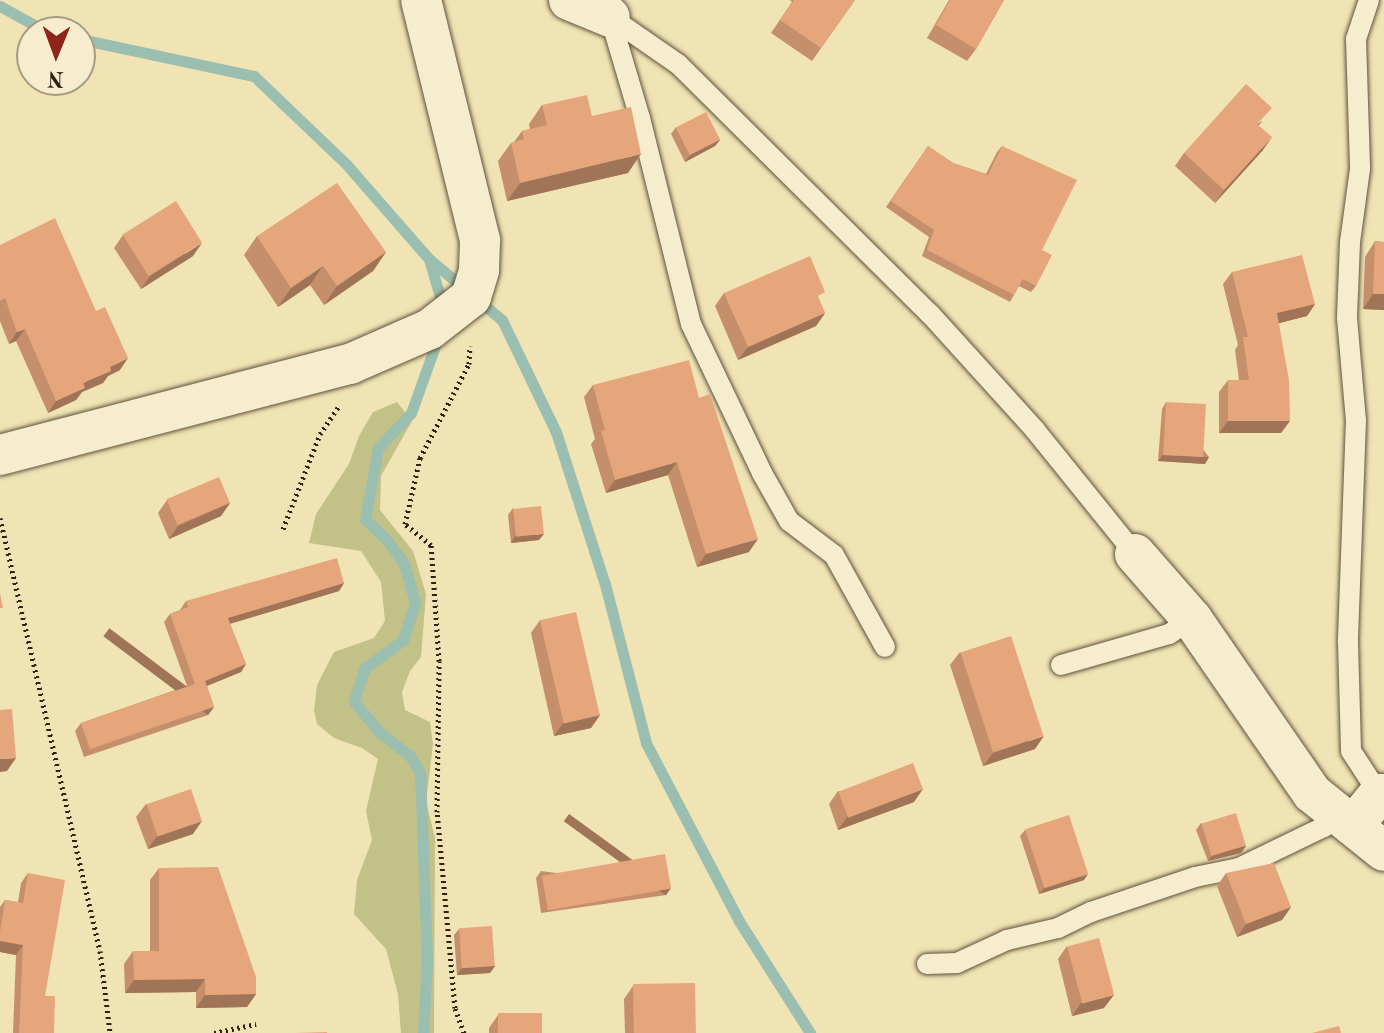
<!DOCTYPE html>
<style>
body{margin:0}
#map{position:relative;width:1384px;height:1033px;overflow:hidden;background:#f0e3b4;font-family:"Old Standard TT",serif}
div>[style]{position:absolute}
.green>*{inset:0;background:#c1c188}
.stream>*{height:11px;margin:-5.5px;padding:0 5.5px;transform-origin:5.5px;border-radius:5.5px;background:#9abeaf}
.path>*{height:5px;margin-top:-2.5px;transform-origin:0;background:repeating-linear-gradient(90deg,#2f2215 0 2px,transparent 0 6px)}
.roads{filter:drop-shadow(0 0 2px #5f523d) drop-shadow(0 0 2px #5f523d)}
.lane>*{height:20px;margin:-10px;padding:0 10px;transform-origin:10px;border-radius:10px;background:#f5edce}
.street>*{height:40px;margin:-20px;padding:0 20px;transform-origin:20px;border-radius:20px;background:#f5edce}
.wall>*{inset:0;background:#c58f6b}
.shaded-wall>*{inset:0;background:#a07457;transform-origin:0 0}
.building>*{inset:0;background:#e5a67c;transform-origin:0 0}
span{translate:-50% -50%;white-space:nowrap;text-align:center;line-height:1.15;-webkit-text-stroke:6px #f5edce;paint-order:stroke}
.north{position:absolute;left:16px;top:16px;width:80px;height:80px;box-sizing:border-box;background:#f5edce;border:2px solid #a69c84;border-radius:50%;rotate:181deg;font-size:22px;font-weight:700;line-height:32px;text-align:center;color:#2f2215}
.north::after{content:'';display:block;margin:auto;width:28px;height:36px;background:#8f2418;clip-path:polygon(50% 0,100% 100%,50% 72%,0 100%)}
</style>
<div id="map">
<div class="green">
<div style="clip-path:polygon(397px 402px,412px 421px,381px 476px,380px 510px,413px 551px,426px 594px,421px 657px,410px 671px,402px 692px,405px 710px,430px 722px,433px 744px,426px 802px,435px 838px,434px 1033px,401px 1033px,398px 994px,386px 949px,354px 914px,357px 880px,372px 840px,366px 811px,378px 759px,362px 748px,334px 738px,317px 724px,314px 710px,317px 685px,334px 652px,374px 638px,385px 621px,381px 582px,361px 551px,309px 543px,316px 514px,349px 464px,359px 436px,373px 412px)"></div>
</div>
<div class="stream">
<div style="left:0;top:6px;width:54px;rotate:29deg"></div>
<div style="left:80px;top:39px;width:178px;rotate:12deg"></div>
<div style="left:254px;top:76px;width:129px;rotate:43.7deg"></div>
<div style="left:347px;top:165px;width:125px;rotate:48.9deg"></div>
<div style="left:429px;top:259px;width:95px;rotate:39.9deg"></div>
<div style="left:502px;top:320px;width:124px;rotate:64.3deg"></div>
<div style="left:556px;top:432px;width:164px;rotate:72.2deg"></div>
<div style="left:606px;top:588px;width:160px;rotate:75.5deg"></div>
<div style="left:646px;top:743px;width:201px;rotate:62.4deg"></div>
<div style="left:739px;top:921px;width:133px;rotate:57.6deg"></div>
<div style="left:429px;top:259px;width:50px;rotate:73.7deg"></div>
<div style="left:423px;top:1033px;width:71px;rotate:-86.8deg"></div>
<div style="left:427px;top:962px;width:189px;rotate:-92.1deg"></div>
<div style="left:420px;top:773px;width:20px;rotate:-120deg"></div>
<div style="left:410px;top:756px;width:39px;rotate:-142deg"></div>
<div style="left:379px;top:732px;width:40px;rotate:-129deg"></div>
<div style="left:354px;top:701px;width:35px;rotate:-72deg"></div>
<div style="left:365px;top:668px;width:47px;rotate:-36.4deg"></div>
<div style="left:403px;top:640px;width:40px;rotate:-72deg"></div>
<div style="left:415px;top:602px;width:40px;rotate:-106deg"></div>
<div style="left:404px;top:564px;width:29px;rotate:-125deg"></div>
<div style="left:387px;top:540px;width:30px;rotate:-136deg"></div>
<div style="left:365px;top:519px;width:72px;rotate:-79.6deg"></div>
<div style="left:378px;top:448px;width:48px;rotate:-46.7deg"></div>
<div style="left:411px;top:413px;width:83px;rotate:-70.3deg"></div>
</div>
<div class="path">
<div style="left:0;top:518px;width:444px;rotate:77deg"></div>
<div style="left:100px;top:951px;width:83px;rotate:83deg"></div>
<div style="left:283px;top:529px;width:102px;rotate:-68.7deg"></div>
<div style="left:320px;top:434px;width:34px;rotate:-56deg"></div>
<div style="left:214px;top:1033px;width:43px;rotate:-12.1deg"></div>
<div style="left:464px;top:1033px;width:27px;rotate:-110deg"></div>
<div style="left:455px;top:1008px;width:197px;rotate:-95.2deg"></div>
<div style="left:437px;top:812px;width:151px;rotate:-89.2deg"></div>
<div style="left:439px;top:661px;width:116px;rotate:-93.9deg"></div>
<div style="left:431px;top:545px;width:33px;rotate:-141deg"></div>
<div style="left:405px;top:524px;width:68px;rotate:-77.2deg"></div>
<div style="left:420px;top:458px;width:106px;rotate:-62.5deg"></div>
<div style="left:469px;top:364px;width:18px;rotate:-87deg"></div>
</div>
<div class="roads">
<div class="lane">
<div style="left:1369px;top:0;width:41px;rotate:108.4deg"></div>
<div style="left:1356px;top:39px;width:130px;rotate:88.2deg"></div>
<div style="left:1360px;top:169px;width:74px;rotate:97.8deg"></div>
<div style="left:1350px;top:242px;width:76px;rotate:92.3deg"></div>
<div style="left:1347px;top:318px;width:102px;rotate:85deg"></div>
<div style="left:1356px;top:420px;width:222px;rotate:92.1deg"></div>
<div style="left:1348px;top:642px;width:109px;rotate:88.4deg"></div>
<div style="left:1351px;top:751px;width:51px;rotate:56.9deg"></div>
<div style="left:610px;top:17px;width:83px;rotate:34.7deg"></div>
<div style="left:678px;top:64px;width:355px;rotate:44.8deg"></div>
<div style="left:930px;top:314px;width:156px;rotate:47.8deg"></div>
<div style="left:1035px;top:430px;width:159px;rotate:51.1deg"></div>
<div style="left:610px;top:17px;width:105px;rotate:73.5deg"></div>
<div style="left:640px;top:118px;width:212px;rotate:76.1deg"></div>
<div style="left:691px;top:324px;width:165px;rotate:64.5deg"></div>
<div style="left:762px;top:473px;width:55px;rotate:60.6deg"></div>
<div style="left:789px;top:521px;width:56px;rotate:37.1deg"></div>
<div style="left:834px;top:555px;width:105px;rotate:61deg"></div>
<div style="left:1061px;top:665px;width:112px;rotate:-16deg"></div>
<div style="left:1169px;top:634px;width:27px;rotate:-33deg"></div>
<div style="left:927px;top:964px;width:30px;rotate:-2deg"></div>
<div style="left:957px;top:963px;width:55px;rotate:-24.7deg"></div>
<div style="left:1007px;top:940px;width:52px;rotate:-13.2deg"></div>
<div style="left:1058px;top:928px;width:37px;rotate:-26deg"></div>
<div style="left:1091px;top:912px;width:110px;rotate:-18.6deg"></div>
<div style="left:1195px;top:877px;width:45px;rotate:-11.6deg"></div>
<div style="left:1239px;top:868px;width:94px;rotate:-25.8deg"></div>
<div style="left:1324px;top:827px;width:20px;rotate:-37deg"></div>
</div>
<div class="street">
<div style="left:569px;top:0;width:44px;rotate:22.5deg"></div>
<div style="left:0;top:455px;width:362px;rotate:-14.6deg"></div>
<div style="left:350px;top:364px;width:87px;rotate:-23.6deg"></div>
<div style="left:430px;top:329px;width:52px;rotate:-38deg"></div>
<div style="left:471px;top:297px;width:28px;rotate:-73deg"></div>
<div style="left:479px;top:270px;width:30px;rotate:-88deg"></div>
<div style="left:480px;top:240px;width:247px;rotate:-103.8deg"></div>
<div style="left:1135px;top:554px;width:86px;rotate:48.8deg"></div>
<div style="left:1192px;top:619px;width:211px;rotate:55.4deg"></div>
<div style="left:1312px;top:793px;width:92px;rotate:38.9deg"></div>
<div style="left:1353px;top:826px;width:41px;rotate:-50.9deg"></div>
<div style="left:1379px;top:794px;width:5px"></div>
</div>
</div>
<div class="wall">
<div style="clip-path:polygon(790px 0,855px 0,812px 61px,771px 33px,792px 2px)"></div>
<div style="clip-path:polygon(949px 0,1004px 0,976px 49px,967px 61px,927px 38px)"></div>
<div style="clip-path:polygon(542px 105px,592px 116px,628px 173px,507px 201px,498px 161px,511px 143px,514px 142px,522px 131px,530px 129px,529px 124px)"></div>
<div style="clip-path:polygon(1263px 121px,1259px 125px,1263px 150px,1215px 203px,1175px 166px,1184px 153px)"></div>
<div style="clip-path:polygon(676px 127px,720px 140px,715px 146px,685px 162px,671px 134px)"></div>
<div style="clip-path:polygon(928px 146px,953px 163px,986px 174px,997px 152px,1002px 146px,1042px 250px,1036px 286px,1031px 292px,1019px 286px,1010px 302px,922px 256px,929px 237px,886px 207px)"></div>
<div style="clip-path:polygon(123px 235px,193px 256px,141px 289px,114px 248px)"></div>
<div style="clip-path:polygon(257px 236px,386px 252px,373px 271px,324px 305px,310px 285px,278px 307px,244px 255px)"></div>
<div style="clip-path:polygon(1375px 241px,1384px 242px,1384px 310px,1363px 309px,1365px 257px)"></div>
<div style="clip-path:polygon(0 245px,120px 370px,108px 376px,103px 383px,82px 392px,76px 400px,48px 413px,16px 341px,9px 344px,0 321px)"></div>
<div style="clip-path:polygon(1232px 272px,1315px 304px,1307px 316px,1279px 323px,1281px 433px,1219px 433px,1219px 392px,1228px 380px,1239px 380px,1235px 350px,1238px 345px,1223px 284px)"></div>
<div style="clip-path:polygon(724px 293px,819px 300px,825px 313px,816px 326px,738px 360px,715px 306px)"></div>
<div style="clip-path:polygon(593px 385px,699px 398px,749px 552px,697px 567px,668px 475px,606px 493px,591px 444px,595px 439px,584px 397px)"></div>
<div style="clip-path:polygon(1166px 402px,1209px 457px,1205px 464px,1158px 461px,1162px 409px)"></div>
<div style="clip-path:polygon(167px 500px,230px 503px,221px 516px,169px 539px,158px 513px)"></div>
<div style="clip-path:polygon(513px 508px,539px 540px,511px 543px,508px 515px)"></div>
<div style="clip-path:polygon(344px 583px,339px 591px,230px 624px,246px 664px,241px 672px,207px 686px,214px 707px,208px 715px,84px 757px,75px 731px,81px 723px,187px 686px,164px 622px,170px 614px,180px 610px,186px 601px)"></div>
<div style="clip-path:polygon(540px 620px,600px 715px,591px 728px,554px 736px,531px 633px)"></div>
<div style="clip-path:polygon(960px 652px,1035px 749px,983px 766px,950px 665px)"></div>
<div style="clip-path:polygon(838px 791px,914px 802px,838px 830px,829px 804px)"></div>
<div style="clip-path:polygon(146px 804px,193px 834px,148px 849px,136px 817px)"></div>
<div style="clip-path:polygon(1201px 823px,1246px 846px,1241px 853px,1208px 861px,1196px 830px)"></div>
<div style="clip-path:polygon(1025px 830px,1084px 880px,1039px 894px,1020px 836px)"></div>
<div style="clip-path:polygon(159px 868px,256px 994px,247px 1007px,196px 1008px,196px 992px,125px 993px,124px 964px,133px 951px,150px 951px,150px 880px)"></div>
<div style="clip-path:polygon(541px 871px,671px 888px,666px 895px,541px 913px,536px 878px)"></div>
<div style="clip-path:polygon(28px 873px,45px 996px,54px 1033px,13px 1033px,16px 955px,0 952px,0 907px,5px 900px,18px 902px,21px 883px)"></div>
<div style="clip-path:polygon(1226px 873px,1291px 907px,1282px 920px,1237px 937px,1217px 886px)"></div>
<div style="clip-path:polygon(459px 929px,495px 966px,490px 973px,457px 975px,454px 935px)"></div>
<div style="clip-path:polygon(1067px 946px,1104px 1008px,1072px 1016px,1058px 959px)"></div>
<div style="clip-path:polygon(633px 986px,696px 1033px,625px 1033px,624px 999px)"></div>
<div style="clip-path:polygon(498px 1015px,542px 1033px,489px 1033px,489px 1028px)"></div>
</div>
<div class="shaded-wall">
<div style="clip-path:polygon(1272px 137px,1263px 150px,1215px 203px,1224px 190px)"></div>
<div style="clip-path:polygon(720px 140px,715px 146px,685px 162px,690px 155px)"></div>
<div style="clip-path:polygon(641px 154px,628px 173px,507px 201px,520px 183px)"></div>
<div style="clip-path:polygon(202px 243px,193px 256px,141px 289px,150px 276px)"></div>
<div style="clip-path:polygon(386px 252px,373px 271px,324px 305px,337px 286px)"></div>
<div style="clip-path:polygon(323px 266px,310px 285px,278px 307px,291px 288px)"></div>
<div style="clip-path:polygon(1373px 294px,1384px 294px,1384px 310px,1363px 309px)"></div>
<div style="clip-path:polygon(1315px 304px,1307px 316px,1268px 326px,1277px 313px)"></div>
<div style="clip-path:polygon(825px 313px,816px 326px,738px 360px,748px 347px)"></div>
<div style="clip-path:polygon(25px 329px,16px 341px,9px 344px,17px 332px)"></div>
<div style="clip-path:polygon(128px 358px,120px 370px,108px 376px,103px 383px,82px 392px,76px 400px,48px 413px,56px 401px,110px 367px)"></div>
<div style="clip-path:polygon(1228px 421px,1290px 421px,1281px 433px,1219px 433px)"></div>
<div style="clip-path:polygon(1163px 455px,1209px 457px,1205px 464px,1158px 461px)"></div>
<div style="clip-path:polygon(677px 462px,668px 475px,606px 493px,615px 480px)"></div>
<div style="clip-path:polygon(230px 503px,221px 516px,169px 539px,178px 526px)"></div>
<div style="clip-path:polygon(544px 534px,539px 540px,511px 543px,515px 536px)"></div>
<div style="clip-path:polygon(758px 539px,749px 552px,697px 567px,706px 554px)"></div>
<div style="clip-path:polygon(344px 583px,339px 591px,222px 626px,228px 618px)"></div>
<div style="clip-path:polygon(246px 664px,241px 672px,199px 689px,205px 681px)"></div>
<div style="left:214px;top:707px;width:10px;height:131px;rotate:127deg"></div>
<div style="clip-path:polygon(600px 715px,591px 728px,554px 736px,563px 723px)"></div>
<div style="clip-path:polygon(1044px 736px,1035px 749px,983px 766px,993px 753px)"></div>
<div style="clip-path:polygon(16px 758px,7px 771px,0 772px,0 759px)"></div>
<div style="clip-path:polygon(923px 789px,914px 802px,838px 830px,847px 817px)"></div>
<div style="clip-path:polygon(202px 821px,193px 834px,148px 849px,157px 836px)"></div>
<div style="clip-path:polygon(1246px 846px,1241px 853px,1208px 861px,1213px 854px)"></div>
<div style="clip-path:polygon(1088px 874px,1084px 880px,1039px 894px,1044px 888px)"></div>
<div style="left:671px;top:888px;width:9px;height:126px;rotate:126deg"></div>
<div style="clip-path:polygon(1291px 907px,1282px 920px,1237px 937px,1246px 924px)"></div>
<div style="clip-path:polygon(0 941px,23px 945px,16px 955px,0 952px)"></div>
<div style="clip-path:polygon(495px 966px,490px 973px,457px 975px,462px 968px)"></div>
<div style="clip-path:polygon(205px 979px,196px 992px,125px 993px,134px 980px)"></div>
<div style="clip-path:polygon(256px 994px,247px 1007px,196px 1008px,205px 995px)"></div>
<div style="clip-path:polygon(1114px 995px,1104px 1008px,1072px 1016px,1081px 1003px)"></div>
</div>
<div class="building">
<div style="clip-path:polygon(794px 0,855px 0,821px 48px,780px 20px)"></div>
<div style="clip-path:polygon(950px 0,1004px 0,976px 49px,936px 25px)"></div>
<div style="clip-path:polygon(1246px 84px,1272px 108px,1257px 124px,1272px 137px,1224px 190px,1184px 153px)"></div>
<div style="clip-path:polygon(587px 95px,592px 116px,631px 107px,641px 154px,520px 183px,511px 143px,524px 139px,522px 131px,547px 125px,542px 105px)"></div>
<div style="left:706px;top:112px;width:31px;height:34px;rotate:63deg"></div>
<div style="clip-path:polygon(928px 146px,953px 163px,988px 175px,1002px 146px,1077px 180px,1042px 250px,1052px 255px,1036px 286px,1023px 279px,1014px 295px,927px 250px,934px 230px,891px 201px)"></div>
<div style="clip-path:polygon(337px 183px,386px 252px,337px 286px,323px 266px,291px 288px,257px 236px)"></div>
<div style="left:176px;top:201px;width:49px;height:63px;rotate:58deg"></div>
<div style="clip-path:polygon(55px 218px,96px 311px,105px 307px,128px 358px,110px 367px,111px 371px,83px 383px,85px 388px,56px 401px,25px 329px,17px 332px,5px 298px,0 301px,0 245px)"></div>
<div style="clip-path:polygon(1375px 241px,1384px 242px,1384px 294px,1373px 294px)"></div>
<div style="clip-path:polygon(1302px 255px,1315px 304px,1277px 313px,1289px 380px,1290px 421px,1228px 421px,1228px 380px,1249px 380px,1243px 337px,1248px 337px,1232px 272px)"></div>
<div style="clip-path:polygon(810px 256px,825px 292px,818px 296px,825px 313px,748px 347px,724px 293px)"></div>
<div style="clip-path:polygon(689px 360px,699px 398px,710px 394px,758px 539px,706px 554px,677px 462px,615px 480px,601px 431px,605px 430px,593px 385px)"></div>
<div style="left:1166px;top:402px;width:40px;height:53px;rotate:3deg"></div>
<div style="left:219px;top:477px;width:28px;height:57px;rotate:67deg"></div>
<div style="left:541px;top:506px;width:28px;height:28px;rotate:84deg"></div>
<div style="clip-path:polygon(337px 558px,344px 583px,228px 618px,246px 664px,205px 681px,214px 707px,90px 749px,81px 723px,195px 684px,170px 614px,188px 607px,186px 601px)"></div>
<div style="clip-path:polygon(0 593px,3px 608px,0 608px)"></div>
<div style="left:576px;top:612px;width:106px;height:37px;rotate:77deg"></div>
<div style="left:1011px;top:636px;width:105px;height:53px;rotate:72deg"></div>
<div style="clip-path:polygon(12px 709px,16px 758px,0 759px,0 710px)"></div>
<div style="left:913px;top:763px;width:28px;height:80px;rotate:69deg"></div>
<div style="left:191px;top:789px;width:34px;height:47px;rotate:71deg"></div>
<div style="left:1236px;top:813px;width:34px;height:36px;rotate:73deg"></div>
<div style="left:1069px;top:815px;width:62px;height:46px;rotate:72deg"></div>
<div style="left:665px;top:854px;width:35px;height:125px;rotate:80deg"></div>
<div style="clip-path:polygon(1274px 863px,1291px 907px,1246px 924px,1226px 873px)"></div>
<div style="clip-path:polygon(218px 867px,256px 977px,256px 994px,205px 995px,205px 979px,134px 980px,133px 951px,159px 951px,159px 868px)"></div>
<div style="clip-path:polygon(28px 873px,65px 880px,45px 996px,55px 996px,54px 1033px,19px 1033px,23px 945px,0 941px,0 932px,5px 900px,23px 903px)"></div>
<div style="left:492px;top:926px;width:40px;height:33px;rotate:86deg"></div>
<div style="left:1099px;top:938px;width:59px;height:33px;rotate:75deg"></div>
<div style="left:695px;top:983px;width:50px;height:62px;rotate:89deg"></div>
<div style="left:542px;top:1013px;width:20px;height:44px;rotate:90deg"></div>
<div style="clip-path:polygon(1339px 1026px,1341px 1033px,1312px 1033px)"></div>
<div style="clip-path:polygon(327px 1032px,327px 1033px,296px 1033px)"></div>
</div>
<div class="north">N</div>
</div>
